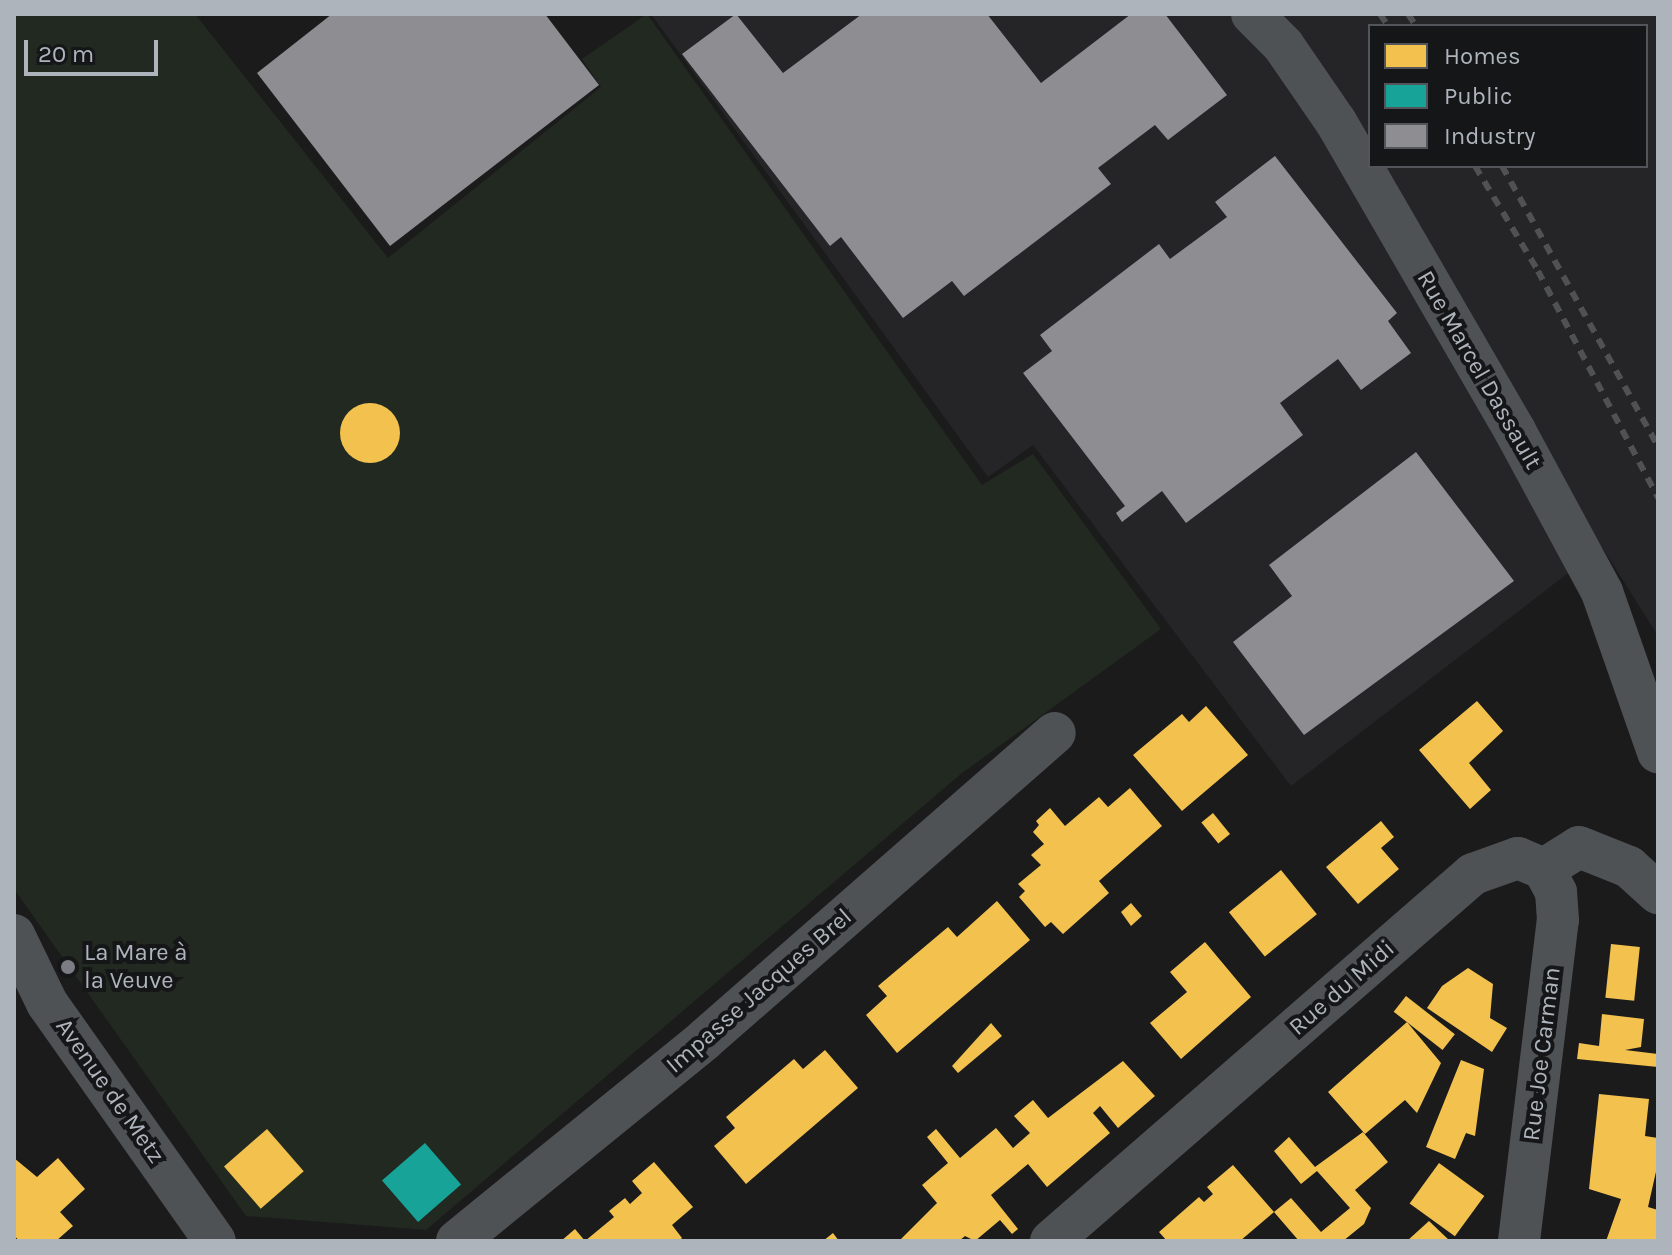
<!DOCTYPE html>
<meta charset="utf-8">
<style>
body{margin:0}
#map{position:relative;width:1672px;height:1255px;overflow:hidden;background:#1b1b1c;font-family:Karla,sans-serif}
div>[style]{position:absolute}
.built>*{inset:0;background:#252528}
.green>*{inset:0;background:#212921}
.homes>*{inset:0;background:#f2c14e;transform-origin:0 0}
.round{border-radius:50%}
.public>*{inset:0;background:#17a398;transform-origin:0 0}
.industry>*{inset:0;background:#8d8d92}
.street>*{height:42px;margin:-21px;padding:0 21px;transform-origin:21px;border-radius:21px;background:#4f5255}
.rail>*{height:6px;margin-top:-3px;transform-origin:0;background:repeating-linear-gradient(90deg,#505153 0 10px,transparent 0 18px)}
.dots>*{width:22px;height:22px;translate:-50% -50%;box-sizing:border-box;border:4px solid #151618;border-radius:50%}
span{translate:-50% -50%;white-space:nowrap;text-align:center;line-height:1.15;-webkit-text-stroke:8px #151618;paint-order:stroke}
.street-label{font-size:24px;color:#adb4bc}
.poi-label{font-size:24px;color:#adb4bc}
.left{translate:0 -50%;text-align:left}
.frame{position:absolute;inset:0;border:16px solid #adb4bc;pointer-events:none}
.legend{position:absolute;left:1368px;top:24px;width:280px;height:144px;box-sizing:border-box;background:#151618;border:2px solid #52555a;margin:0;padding:10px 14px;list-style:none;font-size:24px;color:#adb4bc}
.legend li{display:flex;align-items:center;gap:16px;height:40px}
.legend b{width:40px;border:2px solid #52555a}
.scale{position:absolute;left:24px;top:40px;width:134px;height:36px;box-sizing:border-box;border:4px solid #adb4bc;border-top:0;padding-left:10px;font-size:24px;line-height:28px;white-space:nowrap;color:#adb4bc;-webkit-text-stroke:6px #151618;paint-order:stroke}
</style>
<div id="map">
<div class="built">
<div style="clip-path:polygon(evenodd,651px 14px,1658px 14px,1658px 636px,1602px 547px,1291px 786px,1033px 445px,988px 477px,651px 14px,1370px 26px,1646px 26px,1646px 166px,1370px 166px,1370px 26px)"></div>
</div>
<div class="green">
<div style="clip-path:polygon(14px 14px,195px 14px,388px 258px,601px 87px,582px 59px,647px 14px,982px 485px,1033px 454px,1161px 629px,962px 773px,426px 1230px,246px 1216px,14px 889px)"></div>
</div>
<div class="homes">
<div class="round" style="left:340px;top:403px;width:60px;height:60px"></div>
<div style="clip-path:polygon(1477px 701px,1503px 731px,1469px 763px,1491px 790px,1470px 809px,1419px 750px)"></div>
<div style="clip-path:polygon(1206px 706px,1248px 755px,1182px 811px,1133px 755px,1182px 714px,1189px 722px)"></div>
<div style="clip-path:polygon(1130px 788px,1162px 826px,1099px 881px,1109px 893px,1063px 934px,1051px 922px,1045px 927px,1019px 897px,1025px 891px,1018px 884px,1041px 865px,1031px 855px,1044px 844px,1033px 832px,1039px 825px,1036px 821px,1050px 808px,1065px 826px,1099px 797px,1108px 807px)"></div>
<div style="left:1213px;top:813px;width:27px;height:15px;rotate:51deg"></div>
<div style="clip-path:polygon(1381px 821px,1394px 837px,1381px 848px,1399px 869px,1358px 904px,1326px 867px)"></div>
<div style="left:1281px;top:870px;width:57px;height:67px;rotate:51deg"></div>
<div style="clip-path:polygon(997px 901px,1030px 940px,897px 1053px,866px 1015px,887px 996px,878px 986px,948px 927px,957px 937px)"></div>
<div style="clip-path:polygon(1131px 903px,1142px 916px,1131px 926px,1121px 912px)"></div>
<div style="clip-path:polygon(1205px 942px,1251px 997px,1181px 1059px,1150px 1023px,1187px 992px,1170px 972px)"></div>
<div style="left:1611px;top:944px;width:29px;height:54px;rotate:6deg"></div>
<div style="clip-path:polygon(1468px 968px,1493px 984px,1490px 1018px,1507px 1028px,1492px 1052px,1427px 1008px,1442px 986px)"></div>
<div style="left:1406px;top:996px;width:62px;height:20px;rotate:38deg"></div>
<div style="clip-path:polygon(1602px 1014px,1644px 1019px,1641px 1047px,1625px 1050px,1658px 1054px,1658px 1067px,1577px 1059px,1579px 1043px,1599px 1046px)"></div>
<div style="clip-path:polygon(1407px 1022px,1441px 1063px,1417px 1113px,1405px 1100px,1365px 1134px,1328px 1092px)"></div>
<div style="clip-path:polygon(991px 1023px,1002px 1036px,958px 1073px,952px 1066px)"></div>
<div style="clip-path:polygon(825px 1050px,858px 1088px,746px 1184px,714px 1146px,735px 1128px,726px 1117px,794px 1059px,803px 1069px)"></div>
<div style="clip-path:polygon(1461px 1060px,1484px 1069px,1475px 1136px,1466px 1133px,1455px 1159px,1426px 1147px)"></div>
<div style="clip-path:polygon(1123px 1061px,1155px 1096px,1118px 1128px,1100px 1106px,1093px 1113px,1110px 1133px,1047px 1187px,1028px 1164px,991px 1195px,1018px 1229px,1012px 1234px,1000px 1220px,975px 1241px,965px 1236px,959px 1241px,899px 1241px,937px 1203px,922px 1185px,948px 1163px,927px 1137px,936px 1129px,960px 1158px,996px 1128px,1013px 1148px,1030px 1133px,1014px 1116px,1033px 1100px,1048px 1118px)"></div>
<div style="clip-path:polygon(1599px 1094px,1649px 1099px,1645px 1136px,1658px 1138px,1658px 1163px,1648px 1207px,1658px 1210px,1658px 1241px,1606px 1241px,1621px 1199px,1589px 1189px)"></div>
<div style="left:267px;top:1129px;width:56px;height:57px;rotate:49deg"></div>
<div style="clip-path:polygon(1363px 1132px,1388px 1162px,1355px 1190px,1371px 1208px,1364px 1224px,1343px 1241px,1299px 1241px,1274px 1212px,1291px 1198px,1321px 1232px,1350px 1208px,1317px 1171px,1301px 1184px,1274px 1151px,1289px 1137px,1315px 1167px)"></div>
<div style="clip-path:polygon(14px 1158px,37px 1177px,58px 1158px,85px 1189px,60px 1212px,73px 1226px,56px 1241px,19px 1241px,14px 1235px)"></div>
<div style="clip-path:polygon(654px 1162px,693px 1207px,672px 1225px,682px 1238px,679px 1241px,561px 1241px,575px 1229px,585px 1241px,614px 1217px,609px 1211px,625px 1198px,630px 1204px,642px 1193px,632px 1181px)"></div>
<div style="left:1439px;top:1163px;width:56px;height:50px;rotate:36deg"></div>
<div style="clip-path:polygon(1233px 1165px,1274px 1212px,1240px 1241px,1167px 1241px,1159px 1232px,1199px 1197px,1204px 1202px,1213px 1194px,1207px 1187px)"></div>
<div style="clip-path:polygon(1429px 1221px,1450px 1241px,1407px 1241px)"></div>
<div style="clip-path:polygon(833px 1233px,839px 1241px,823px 1241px)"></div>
</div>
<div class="public">
<div style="left:425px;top:1143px;width:55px;height:57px;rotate:49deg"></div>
</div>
<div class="industry">
<div style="clip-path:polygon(332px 14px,545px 14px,599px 85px,390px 246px,257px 73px)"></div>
<div style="clip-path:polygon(736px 14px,783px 73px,862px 14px,987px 14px,1041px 83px,1131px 14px,1165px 14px,1227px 95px,1168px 140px,1155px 125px,1098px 168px,1111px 184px,964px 296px,952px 281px,903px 318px,841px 237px,830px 246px,682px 54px)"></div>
<div style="clip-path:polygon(1275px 156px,1397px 313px,1388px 321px,1411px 353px,1361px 390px,1338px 359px,1280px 403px,1303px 435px,1186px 523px,1162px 491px,1122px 522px,1116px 513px,1125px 506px,1023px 373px,1052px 351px,1040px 335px,1159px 244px,1170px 259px,1227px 217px,1215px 202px)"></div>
<div style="clip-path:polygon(1416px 452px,1514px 581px,1304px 735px,1233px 642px,1292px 596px,1269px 565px)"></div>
</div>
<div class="street">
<div style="left:1252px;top:14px;width:44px;rotate:45deg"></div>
<div style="left:1283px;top:45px;width:93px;rotate:55.5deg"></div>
<div style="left:1336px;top:122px;width:357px;rotate:59.9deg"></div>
<div style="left:1515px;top:431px;width:183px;rotate:61.6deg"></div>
<div style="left:1602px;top:592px;width:170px;rotate:70.7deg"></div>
<div style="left:1544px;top:869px;width:41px;rotate:-32.2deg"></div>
<div style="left:1579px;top:847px;width:54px;rotate:21.8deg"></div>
<div style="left:1629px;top:867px;width:39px;rotate:42deg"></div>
<div style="left:14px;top:935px;width:76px;rotate:64.1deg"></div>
<div style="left:47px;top:1003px;width:291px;rotate:54.8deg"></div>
<div style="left:457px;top:1241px;width:318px;rotate:-39.1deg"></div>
<div style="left:704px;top:1040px;width:466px;rotate:-41.2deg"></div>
<div style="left:1051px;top:1241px;width:559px;rotate:-41.01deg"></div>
<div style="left:1473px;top:874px;width:48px;rotate:-19.6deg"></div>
<div style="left:1518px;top:858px;width:28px;rotate:23deg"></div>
<div style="left:1519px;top:1241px;width:323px;rotate:-83.1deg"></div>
<div style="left:1558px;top:920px;width:28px;rotate:-94deg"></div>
<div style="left:1556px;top:892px;width:26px;rotate:-118deg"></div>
</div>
<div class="rail">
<div style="left:1380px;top:14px;width:14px;rotate:56deg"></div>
<div style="left:1408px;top:14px;width:14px;rotate:56deg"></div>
<div style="left:1475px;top:166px;width:122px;rotate:59deg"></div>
<div style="left:1538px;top:271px;width:257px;rotate:62.1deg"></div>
<div style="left:1502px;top:166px;width:321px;rotate:60.9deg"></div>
</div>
<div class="dots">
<div style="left:68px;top:967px;background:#7a7e84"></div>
</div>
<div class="street-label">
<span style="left:1479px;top:370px;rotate:60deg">Rue Marcel Dassault</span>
<span style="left:1342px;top:988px;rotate:-41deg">Rue du Midi</span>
<span style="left:759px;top:991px;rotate:-41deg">Impasse Jacques Brel</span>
<span style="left:1542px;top:1054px;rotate:-83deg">Rue Joe Carman</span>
<span style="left:110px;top:1091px;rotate:55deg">Avenue de Metz</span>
</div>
<div class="poi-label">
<span class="left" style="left:84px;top:967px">La Mare à<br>la Veuve</span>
</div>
<div class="frame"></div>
<ul class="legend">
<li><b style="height:22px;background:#f2c14e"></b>Homes</li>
<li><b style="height:22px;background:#17a398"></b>Public</li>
<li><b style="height:22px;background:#8d8d92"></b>Industry</li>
</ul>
<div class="scale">20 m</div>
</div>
